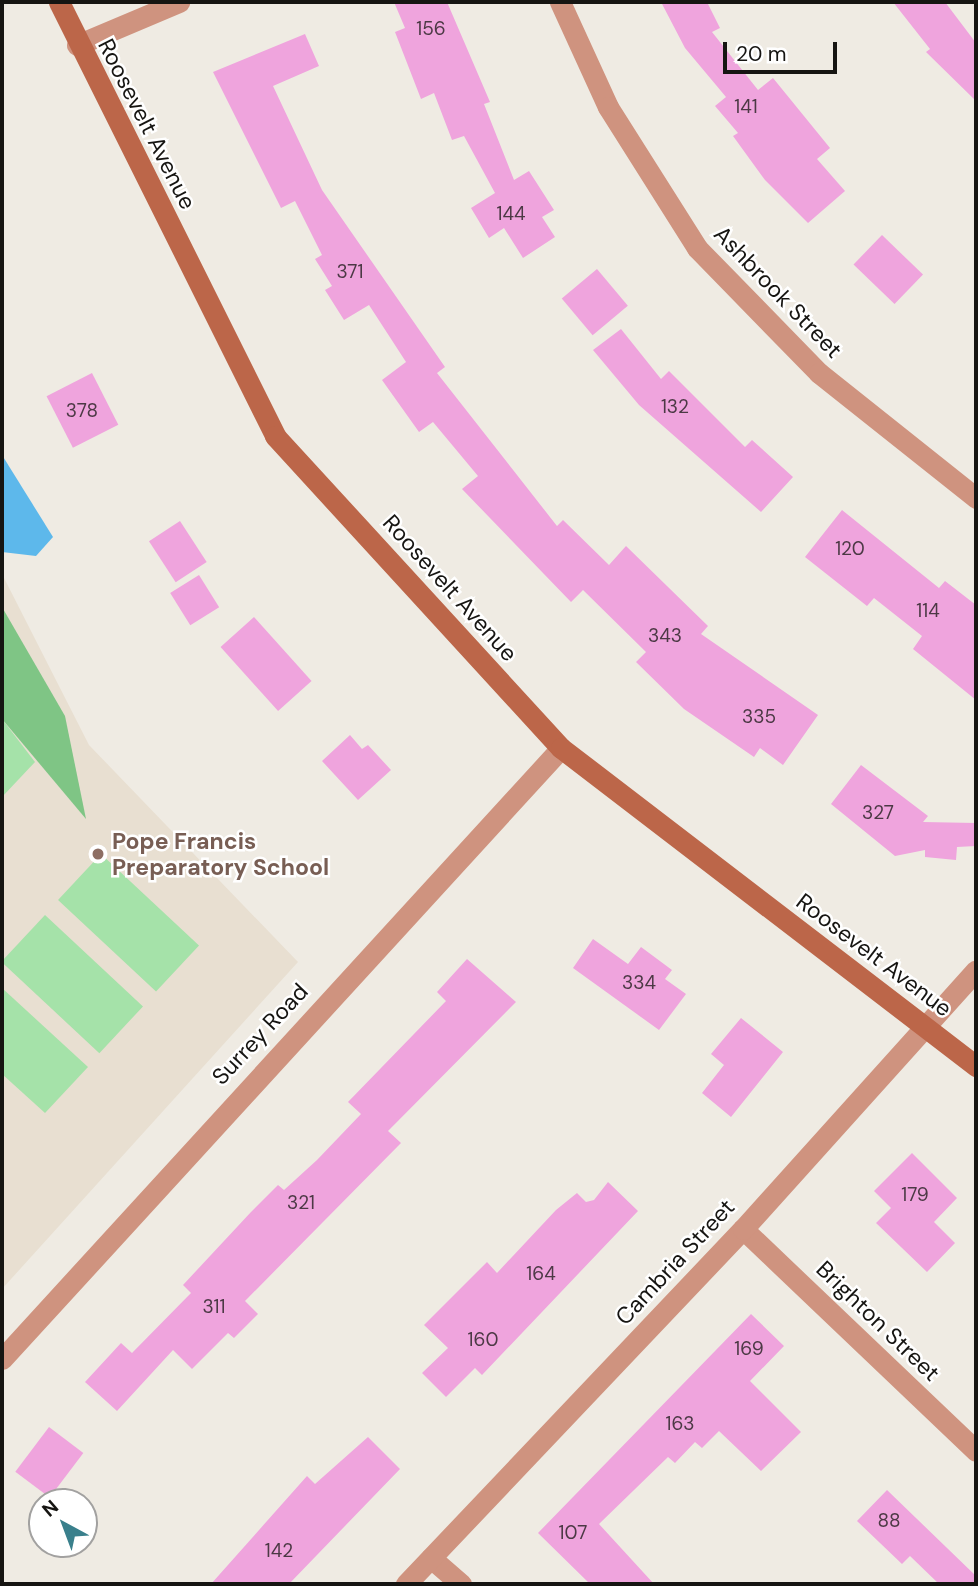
<!DOCTYPE html>
<style>
body{margin:0}
#map{position:relative;width:978px;height:1586px;overflow:hidden;background:#efebe3;font-family:"DM Sans",sans-serif}
div>[style]{position:absolute}
.built>*{inset:0;background:#e8dfd1}
.green>*{inset:0;background:#a5e2a9;transform-origin:0 0}
.forest>*{inset:0;background:#7fc585}
.water>*{inset:0;background:#5db8eb}
.building>*{inset:0;background:#efa4dd;transform-origin:0 0}
.street>*{height:21px;margin:-10.5px;padding:0 10.5px;transform-origin:10.5px;border-radius:10.5px;background:#cf937f}
.secondary>*{height:21px;margin:-10.5px;padding:0 10.5px;transform-origin:10.5px;border-radius:10.5px;background:#bc6649}
.dots>*{width:19px;height:19px;translate:-50% -50%;box-sizing:border-box;border:4px solid #fff;border-radius:50%}
span{translate:-50% -50%;white-space:nowrap;text-align:center;line-height:1.15;-webkit-text-stroke:5px #fff;paint-order:stroke}
.number-label{font-size:19px;color:#4c3945}
.number-label span{-webkit-text-stroke-width:0}
.street-label{font-size:23px;color:#161512}
.education-label{font-size:23px;color:#785e54;font-weight:700}
.left{translate:0 -50%;text-align:left}
.frame{position:absolute;inset:0;border:4px solid #161512;pointer-events:none}
.north{position:absolute;left:28px;top:1488px;width:70px;height:70px;box-sizing:border-box;background:#fff;border:2px solid #a2a1a0;border-radius:50%;rotate:319deg;font-size:19px;font-weight:700;line-height:28px;text-align:center;color:#161512}
.north::after{content:'';display:block;margin:auto;width:24px;height:32px;background:#3a808c;clip-path:polygon(50% 0,100% 100%,50% 72%,0 100%)}
.scale{position:absolute;left:723px;top:42px;width:114px;height:32px;box-sizing:border-box;border:4px solid #161512;border-top:0;padding-left:9px;font-size:21px;line-height:24px;white-space:nowrap;color:#161512;-webkit-text-stroke:5px #fff;paint-order:stroke}
</style>
<div id="map">
<div class="built">
<div style="clip-path:polygon(2px 574px,89px 745px,298px 962px,2px 1289px)"></div>
</div>
<div class="green">
<div style="clip-path:polygon(2px 719px,35px 762px,2px 797px)"></div>
<div style="left:101px;top:854px;width:134px;height:63px;rotate:43deg"></div>
<div style="left:45px;top:915px;width:134px;height:64px;rotate:43deg"></div>
<div style="clip-path:polygon(2px 988px,88px 1067px,45px 1113px,2px 1074px)"></div>
</div>
<div class="forest">
<div style="clip-path:polygon(2px 607px,65px 716px,86px 819px,2px 719px)"></div>
</div>
<div class="water">
<div style="clip-path:polygon(2px 455px,53px 537px,36px 556px,2px 552px)"></div>
</div>
<div class="building">
<div style="clip-path:polygon(394px 2px,447px 2px,490px 102px,484px 104px,514px 180px,529px 171px,554px 210px,542px 217px,555px 237px,523px 258px,504px 228px,489px 238px,471px 208px,495px 193px,464px 136px,452px 140px,434px 93px,421px 99px,395px 32px,405px 28px)"></div>
<div style="clip-path:polygon(661px 2px,707px 2px,720px 28px,712px 32px,758px 90px,773px 78px,830px 148px,817px 159px,845px 191px,808px 223px,765px 180px,733px 136px,738px 133px,715px 106px,726px 97px,685px 48px)"></div>
<div style="clip-path:polygon(893px 2px,945px 2px,976px 43px,976px 101px,926px 52px,930px 49px)"></div>
<div style="clip-path:polygon(305px 34px,319px 66px,273px 86px,322px 190px,445px 367px,437px 373px,557px 526px,563px 520px,609px 565px,626px 546px,708px 626px,701px 634px,818px 715px,783px 765px,760px 748px,754px 757px,684px 709px,636px 662px,646px 652px,583px 590px,571px 602px,462px 489px,478px 476px,433px 422px,419px 432px,382px 380px,406px 362px,369px 305px,344px 320px,325px 290px,332px 286px,315px 259px,322px 255px,295px 201px,281px 208px,213px 72px)"></div>
<div style="left:882px;top:235px;width:57px;height:41px;rotate:44deg"></div>
<div style="left:597px;top:269px;width:48px;height:46px;rotate:50deg"></div>
<div style="clip-path:polygon(621px 329px,661px 379px,669px 371px,745px 447px,752px 440px,793px 477px,761px 512px,639px 405px,593px 350px)"></div>
<div style="left:92px;top:373px;width:58px;height:51px;rotate:63deg"></div>
<div style="clip-path:polygon(842px 510px,939px 588px,945px 581px,976px 605px,976px 700px,913px 649px,922px 636px,874px 598px,867px 606px,805px 557px)"></div>
<div style="left:180px;top:521px;width:49px;height:37px;rotate:57deg"></div>
<div style="left:199px;top:575px;width:38px;height:34px;rotate:58deg"></div>
<div style="left:254px;top:617px;width:86px;height:45px;rotate:48deg"></div>
<div style="clip-path:polygon(350px 735px,362px 749px,368px 745px,391px 770px,358px 800px,322px 761px)"></div>
<div style="clip-path:polygon(861px 765px,928px 816px,923px 822px,976px 823px,976px 846px,957px 847px,956px 860px,925px 857px,925px 850px,895px 856px,831px 804px)"></div>
<div style="clip-path:polygon(593px 939px,628px 964px,641px 947px,672px 970px,665px 979px,686px 994px,659px 1030px,573px 968px)"></div>
<div style="clip-path:polygon(467px 959px,516px 1002px,388px 1131px,401px 1143px,245px 1301px,258px 1314px,234px 1338px,228px 1333px,192px 1369px,173px 1350px,117px 1411px,85px 1382px,121px 1343px,132px 1353px,191px 1293px,183px 1285px,251px 1212px,278px 1185px,284px 1190px,317px 1160px,361px 1114px,348px 1102px,446px 1001px,437px 992px)"></div>
<div style="clip-path:polygon(741px 1018px,783px 1052px,731px 1117px,702px 1093px,724px 1065px,711px 1054px)"></div>
<div style="clip-path:polygon(912px 1153px,957px 1198px,934px 1222px,955px 1243px,927px 1272px,876px 1223px,891px 1208px,874px 1191px)"></div>
<div style="clip-path:polygon(608px 1182px,638px 1211px,482px 1375px,475px 1368px,446px 1397px,422px 1373px,448px 1348px,424px 1325px,487px 1262px,497px 1273px,556px 1210px,577px 1193px,586px 1202px,594px 1200px)"></div>
<div style="clip-path:polygon(751px 1314px,784px 1346px,750px 1381px,801px 1432px,761px 1471px,719px 1431px,702px 1448px,695px 1442px,675px 1463px,668px 1457px,599px 1524px,654px 1584px,590px 1584px,538px 1533px)"></div>
<div style="left:49px;top:1427px;width:43px;height:56px;rotate:37deg"></div>
<div style="clip-path:polygon(368px 1437px,400px 1469px,289px 1584px,211px 1584px,307px 1476px,315px 1484px)"></div>
<div style="clip-path:polygon(887px 1490px,976px 1576px,976px 1584px,939px 1584px,910px 1556px,902px 1564px,857px 1521px)"></div>
</div>
<div class="street">
<div style="left:560px;top:2px;width:115px;rotate:65.4deg"></div>
<div style="left:608px;top:107px;width:167px;rotate:57.7deg"></div>
<div style="left:697px;top:248px;width:175px;rotate:45.7deg"></div>
<div style="left:819px;top:373px;width:201px;rotate:38.5deg"></div>
<div style="left:77px;top:45px;width:111px;rotate:-22.9deg"></div>
<div style="left:743px;top:1229px;width:322px;rotate:43.6deg"></div>
<div style="left:2px;top:1359px;width:828px;rotate:-47.54deg"></div>
<div style="left:431px;top:1558px;width:40px;rotate:41deg"></div>
<div style="left:406px;top:1584px;width:489px;rotate:-46.5deg"></div>
<div style="left:743px;top:1229px;width:348px;rotate:-48deg"></div>
</div>
<div class="secondary">
<div style="left:59px;top:2px;width:485px;rotate:63.5deg"></div>
<div style="left:275px;top:436px;width:423px;rotate:47.5deg"></div>
<div style="left:561px;top:748px;width:523px;rotate:37.46deg"></div>
</div>
<div class="dots">
<div style="left:98px;top:854px;background:#8d6e63"></div>
</div>
<div class="number-label">
<span style="left:431px;top:29px">156</span>
<span style="left:746px;top:107px">141</span>
<span style="left:511px;top:214px">144</span>
<span style="left:350px;top:272px">371</span>
<span style="left:675px;top:407px">132</span>
<span style="left:82px;top:411px">378</span>
<span style="left:850px;top:549px">120</span>
<span style="left:928px;top:611px">114</span>
<span style="left:665px;top:636px">343</span>
<span style="left:759px;top:717px">335</span>
<span style="left:878px;top:813px">327</span>
<span style="left:639px;top:983px">334</span>
<span style="left:915px;top:1195px">179</span>
<span style="left:301px;top:1203px">321</span>
<span style="left:541px;top:1274px">164</span>
<span style="left:214px;top:1307px">311</span>
<span style="left:483px;top:1340px">160</span>
<span style="left:749px;top:1349px">169</span>
<span style="left:680px;top:1424px">163</span>
<span style="left:889px;top:1521px">88</span>
<span style="left:573px;top:1533px">107</span>
<span style="left:279px;top:1551px">142</span>
</div>
<div class="street-label">
<span style="left:147px;top:124px;rotate:63deg">Roosevelt Avenue</span>
<span style="left:778px;top:292px;rotate:46deg">Ashbrook Street</span>
<span style="left:450px;top:588px;rotate:48deg">Roosevelt Avenue</span>
<span style="left:874px;top:955px;rotate:37deg">Roosevelt Avenue</span>
<span style="left:260px;top:1034px;rotate:-47deg">Surrey Road</span>
<span style="left:675px;top:1262px;rotate:-47deg">Cambria Street</span>
<span style="left:878px;top:1321px;rotate:44deg">Brighton Street</span>
</div>
<div class="education-label">
<span class="left" style="left:112px;top:854px">Pope Francis<br>Preparatory School</span>
</div>
<div class="frame"></div>
<div class="north">N</div>
<div class="scale">20 m</div>
</div>
